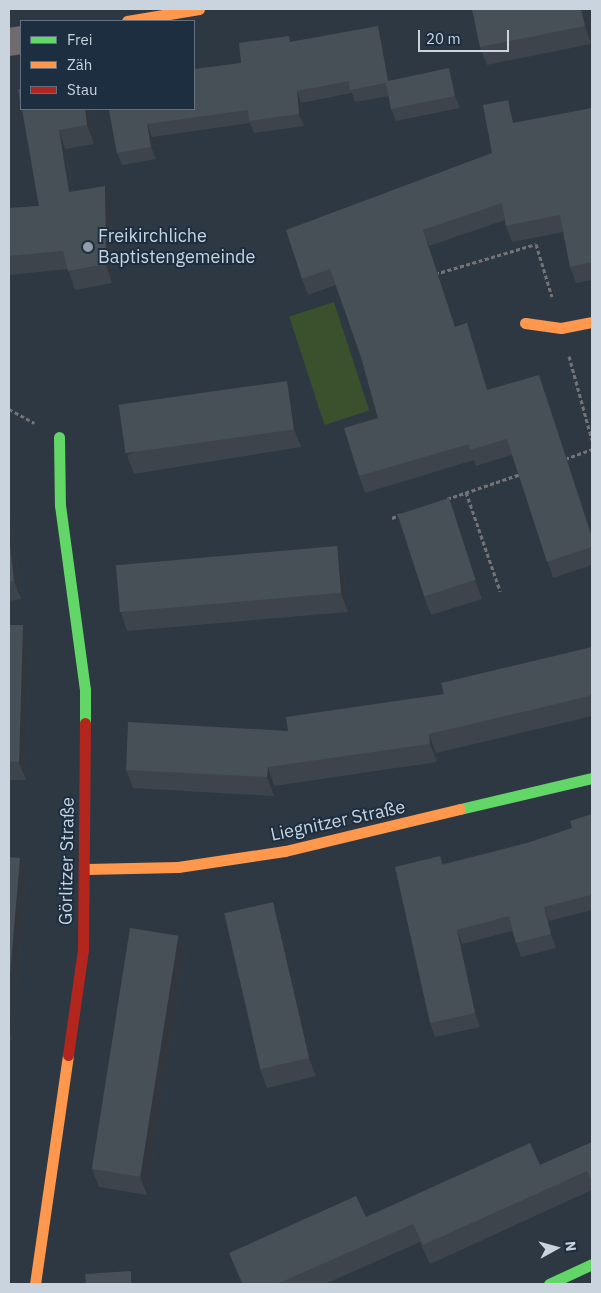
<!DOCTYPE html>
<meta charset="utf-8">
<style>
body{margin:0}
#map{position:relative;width:601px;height:1293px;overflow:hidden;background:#2e3843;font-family:"IBM Plex Sans",sans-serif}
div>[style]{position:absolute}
.green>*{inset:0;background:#3b502c;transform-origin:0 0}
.path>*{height:3px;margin-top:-1.5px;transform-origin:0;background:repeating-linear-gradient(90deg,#757375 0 4px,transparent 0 6.5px)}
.street>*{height:28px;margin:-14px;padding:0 14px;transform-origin:14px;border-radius:14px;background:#706b6c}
.fast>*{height:11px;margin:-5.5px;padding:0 5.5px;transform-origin:5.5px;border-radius:5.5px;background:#63d668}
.slow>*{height:11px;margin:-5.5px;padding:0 5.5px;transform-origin:5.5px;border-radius:5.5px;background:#ff974d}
.jam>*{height:11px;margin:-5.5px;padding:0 5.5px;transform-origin:5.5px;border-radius:5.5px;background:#b3261e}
.wall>*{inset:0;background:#3d444b}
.shaded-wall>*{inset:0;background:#32373d}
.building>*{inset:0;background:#474f57;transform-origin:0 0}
.dots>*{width:14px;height:14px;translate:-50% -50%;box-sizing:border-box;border:2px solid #1d2e40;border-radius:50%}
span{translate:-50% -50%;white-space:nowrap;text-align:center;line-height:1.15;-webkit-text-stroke:4px #1d2e40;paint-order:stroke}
.poi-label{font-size:18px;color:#c9d4df}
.left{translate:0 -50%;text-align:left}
.street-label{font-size:18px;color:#c9d4df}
.frame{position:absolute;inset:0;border:10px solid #c9d4df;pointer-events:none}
.legend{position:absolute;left:20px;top:20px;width:175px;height:90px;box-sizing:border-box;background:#1d2e40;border:1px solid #627080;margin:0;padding:6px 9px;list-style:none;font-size:15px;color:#c9d4df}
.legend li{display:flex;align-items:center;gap:10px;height:25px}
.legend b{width:25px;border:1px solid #627080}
.north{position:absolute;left:531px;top:1223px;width:50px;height:50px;-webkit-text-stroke:4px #1d2e40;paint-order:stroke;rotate:83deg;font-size:14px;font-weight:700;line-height:20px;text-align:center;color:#c9d4df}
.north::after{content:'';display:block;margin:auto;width:18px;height:22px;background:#c9d4df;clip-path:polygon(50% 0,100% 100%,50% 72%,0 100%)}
.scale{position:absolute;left:418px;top:30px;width:91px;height:22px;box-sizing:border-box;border:2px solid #c9d4df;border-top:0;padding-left:6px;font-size:15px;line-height:18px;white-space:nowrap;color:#c9d4df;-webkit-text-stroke:4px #1d2e40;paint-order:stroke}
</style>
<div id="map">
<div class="green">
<div style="left:334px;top:302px;width:114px;height:47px;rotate:72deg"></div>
</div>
<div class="path">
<div style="left:435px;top:274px;width:105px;rotate:-16.5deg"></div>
<div style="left:536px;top:244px;width:55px;rotate:73.2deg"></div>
<div style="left:569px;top:356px;width:87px;rotate:74.7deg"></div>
<div style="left:9px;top:409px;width:29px;rotate:29deg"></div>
<div style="left:565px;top:459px;width:29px;rotate:-20deg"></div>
<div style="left:466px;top:492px;width:105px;rotate:71deg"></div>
<div style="left:447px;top:499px;width:78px;rotate:-18.7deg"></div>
<div style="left:392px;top:518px;width:9px;rotate:-21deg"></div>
</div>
<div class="street">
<div style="left:9px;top:42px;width:12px;rotate:-9deg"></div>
</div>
<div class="fast">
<div style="left:59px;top:437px;width:68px;rotate:89.2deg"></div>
<div style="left:60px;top:505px;width:187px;rotate:82.3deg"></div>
<div style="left:85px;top:690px;width:33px;rotate:90deg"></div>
<div style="left:460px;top:809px;width:136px;rotate:-13.2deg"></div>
<div style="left:549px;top:1284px;width:47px;rotate:-24.9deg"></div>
</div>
<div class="slow">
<div style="left:127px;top:21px;width:73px;rotate:-9.5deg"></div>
<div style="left:525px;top:323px;width:36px;rotate:8deg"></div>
<div style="left:561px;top:328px;width:32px;rotate:-11deg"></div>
<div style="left:86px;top:869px;width:92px;rotate:-1.2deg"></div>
<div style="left:178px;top:867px;width:108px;rotate:-8.5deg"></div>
<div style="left:285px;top:851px;width:180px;rotate:-13.5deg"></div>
<div style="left:35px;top:1284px;width:231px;rotate:-81.8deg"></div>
</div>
<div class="jam">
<div style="left:68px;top:1055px;width:106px;rotate:-81.9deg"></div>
<div style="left:83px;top:950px;width:227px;rotate:-89.5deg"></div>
</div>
<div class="wall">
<div style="clip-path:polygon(472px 9px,584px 9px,591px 44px,487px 65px,480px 47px)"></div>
<div style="clip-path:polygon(383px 38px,390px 80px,454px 81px,460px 108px,396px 121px,391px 109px,389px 96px,355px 102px,352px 93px,301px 103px,304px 126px,254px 133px,250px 123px,152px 137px,156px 159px,122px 165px,117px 153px,109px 110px,194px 109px,241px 63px,291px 42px)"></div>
<div style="clip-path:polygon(592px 108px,592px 280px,576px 283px,570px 267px,563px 232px,512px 242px,506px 226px,505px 220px,429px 246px,455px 327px,467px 323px,473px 340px,488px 390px,545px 391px,592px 536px,592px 565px,553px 578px,512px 455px,476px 466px,474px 460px,365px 493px,359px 476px,378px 418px,361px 357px,336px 285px,308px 295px,302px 279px,492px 153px,514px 116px,515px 123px)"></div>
<div style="clip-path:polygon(22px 109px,88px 109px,94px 144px,65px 149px,73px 191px,111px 204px,112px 283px,75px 290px,68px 269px,9px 275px,9px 208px,39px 206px)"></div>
<div style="clip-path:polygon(293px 399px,301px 447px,134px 474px,127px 455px)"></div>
<div style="clip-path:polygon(449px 498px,456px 516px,482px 599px,431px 615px,424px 597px)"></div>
<div style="clip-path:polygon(9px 503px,21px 599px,9px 601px)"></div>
<div style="clip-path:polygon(337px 546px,343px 565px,348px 612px,127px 631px,121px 613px)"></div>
<div style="clip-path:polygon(9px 625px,23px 625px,30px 644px,26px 780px,9px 780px)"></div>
<div style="clip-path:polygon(592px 647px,592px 716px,436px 753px,437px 762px,274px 786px,274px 796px,133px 788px,126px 770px,444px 694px)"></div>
<div style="clip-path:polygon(592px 814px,592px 910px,549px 921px,556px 948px,521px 957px,516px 943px,512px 931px,462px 944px,480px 1027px,435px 1037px,430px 1023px,440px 856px,443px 864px,527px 843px,572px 828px)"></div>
<div style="clip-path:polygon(9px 857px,27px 877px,12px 1040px,9px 1039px)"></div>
<div style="clip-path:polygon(280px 921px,316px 1076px,267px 1088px,260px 1069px)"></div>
<div style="clip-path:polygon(178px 936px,185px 954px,147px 1195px,99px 1187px,92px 1169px)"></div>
<div style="clip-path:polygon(592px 1142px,592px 1190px,430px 1264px,420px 1242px,325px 1284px,242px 1284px,229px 1253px,366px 1217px,540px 1165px)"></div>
</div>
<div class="shaded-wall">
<div style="clip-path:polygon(581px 9px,584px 9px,591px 44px,585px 26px)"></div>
<div style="clip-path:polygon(378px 26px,383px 38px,393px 93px,388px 81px)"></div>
<div style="clip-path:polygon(449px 68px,454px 81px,460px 108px,455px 96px)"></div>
<div style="clip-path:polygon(297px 91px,301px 103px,304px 126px,299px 114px)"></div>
<div style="clip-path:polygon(508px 100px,514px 116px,519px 139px,513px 123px)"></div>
<div style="clip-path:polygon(85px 109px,88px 109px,94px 144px,87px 125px)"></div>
<div style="clip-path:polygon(147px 124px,152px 137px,156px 159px,151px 147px)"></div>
<div style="clip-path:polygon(59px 130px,65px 149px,76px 210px,69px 192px)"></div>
<div style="clip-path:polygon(105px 186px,111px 204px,112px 283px,106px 264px)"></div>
<div style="clip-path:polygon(423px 230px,429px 246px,461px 343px,455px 327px)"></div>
<div style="clip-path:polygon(467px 323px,473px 340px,493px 406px,487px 390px)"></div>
<div style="clip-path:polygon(539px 375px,545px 391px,592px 538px)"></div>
<div style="clip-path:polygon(287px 381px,293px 399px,301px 447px,294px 429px)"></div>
<div style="clip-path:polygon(449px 498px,456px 516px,482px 599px,475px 580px)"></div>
<div style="clip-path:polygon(9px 503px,21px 599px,14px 581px,9px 537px)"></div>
<div style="clip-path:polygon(337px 546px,343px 565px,348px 612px,341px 593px)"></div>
<div style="clip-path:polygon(23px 625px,30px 644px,26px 780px,19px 762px)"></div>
<div style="clip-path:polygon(429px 734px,436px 753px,437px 762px,430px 744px)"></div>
<div style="clip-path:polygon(268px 767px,274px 786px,274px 796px,267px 777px)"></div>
<div style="clip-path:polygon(20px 858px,27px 877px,12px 1040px,9px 1030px,9px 985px)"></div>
<div style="clip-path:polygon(273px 902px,280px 921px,316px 1076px,309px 1058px)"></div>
<div style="clip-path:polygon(544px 907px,549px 921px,556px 948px,551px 934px)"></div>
<div style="clip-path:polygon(457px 930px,462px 944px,480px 1027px,475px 1013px)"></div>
<div style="clip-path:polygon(178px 936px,185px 954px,147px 1195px,140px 1176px)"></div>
<div style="clip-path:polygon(131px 1271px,135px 1284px,131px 1284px)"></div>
</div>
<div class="building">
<div style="clip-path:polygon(472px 9px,581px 9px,585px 26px,480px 47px)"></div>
<div style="clip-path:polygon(378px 26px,388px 81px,449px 68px,455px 96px,391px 109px,386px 83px,350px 90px,349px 81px,297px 91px,299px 114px,249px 121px,248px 110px,147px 124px,151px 147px,117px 153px,109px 110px,114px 109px,194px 109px,194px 69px,241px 63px,239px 43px,289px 36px,290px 42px)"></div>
<div style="clip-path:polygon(18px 89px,21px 89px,21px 107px)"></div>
<div style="clip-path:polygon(508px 100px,513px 123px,592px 108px,592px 262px,570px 267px,560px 215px,506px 226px,502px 203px,423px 230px,455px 327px,467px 323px,487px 390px,539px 375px,592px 538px,592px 547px,547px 562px,507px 439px,470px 450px,469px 444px,359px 476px,344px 428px,378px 418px,361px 357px,330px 269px,302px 279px,286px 230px,492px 153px,483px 105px)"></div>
<div style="clip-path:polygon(22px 109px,85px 109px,87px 125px,59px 130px,69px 192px,105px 186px,106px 264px,68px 271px,63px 251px,9px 256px,9px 208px,39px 206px)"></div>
<div style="left:287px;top:381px;width:49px;height:170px;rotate:82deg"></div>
<div style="left:449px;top:498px;width:86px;height:54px;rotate:72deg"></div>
<div style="clip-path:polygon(9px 537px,14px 581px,9px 582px)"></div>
<div style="left:337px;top:546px;width:47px;height:222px;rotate:85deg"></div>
<div style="clip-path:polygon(9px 625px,23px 625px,19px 762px,9px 761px)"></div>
<div style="clip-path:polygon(592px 647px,592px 694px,586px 697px,429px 734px,430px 744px,268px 767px,267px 777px,126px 770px,128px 722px,288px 731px,286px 717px,444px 694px,441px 683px)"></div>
<div style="clip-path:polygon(592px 814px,592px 898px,591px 895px,544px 907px,551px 934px,516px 943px,509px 916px,457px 930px,475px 1013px,430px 1023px,395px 867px,440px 856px,442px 865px,527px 843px,572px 828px,570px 821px)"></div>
<div style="clip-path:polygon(9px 857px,20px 858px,9px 985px)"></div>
<div style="left:273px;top:902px;width:160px;height:50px;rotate:77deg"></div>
<div style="left:130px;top:928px;width:49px;height:244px;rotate:9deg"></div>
<div style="clip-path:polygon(592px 1142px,592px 1182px,587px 1171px,423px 1245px,413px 1224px,277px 1284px,243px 1284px,229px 1253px,356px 1196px,366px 1217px,530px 1143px,540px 1165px)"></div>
<div style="clip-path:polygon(131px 1271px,131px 1284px,86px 1284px,85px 1274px)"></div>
</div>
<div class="dots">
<div style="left:88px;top:247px;background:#939da8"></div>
</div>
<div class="poi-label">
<span class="left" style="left:98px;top:247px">Freikirchliche<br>Baptistengemeinde</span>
</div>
<div class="street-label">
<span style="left:338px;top:821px;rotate:-12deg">Liegnitzer Straße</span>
<span style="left:67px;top:861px;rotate:-89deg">Görlitzer Straße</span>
</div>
<div class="frame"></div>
<ul class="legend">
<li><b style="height:6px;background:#63d668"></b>Frei</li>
<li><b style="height:6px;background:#ff974d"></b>Zäh</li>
<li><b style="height:6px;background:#b3261e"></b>Stau</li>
</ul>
<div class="north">N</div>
<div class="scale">20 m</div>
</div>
